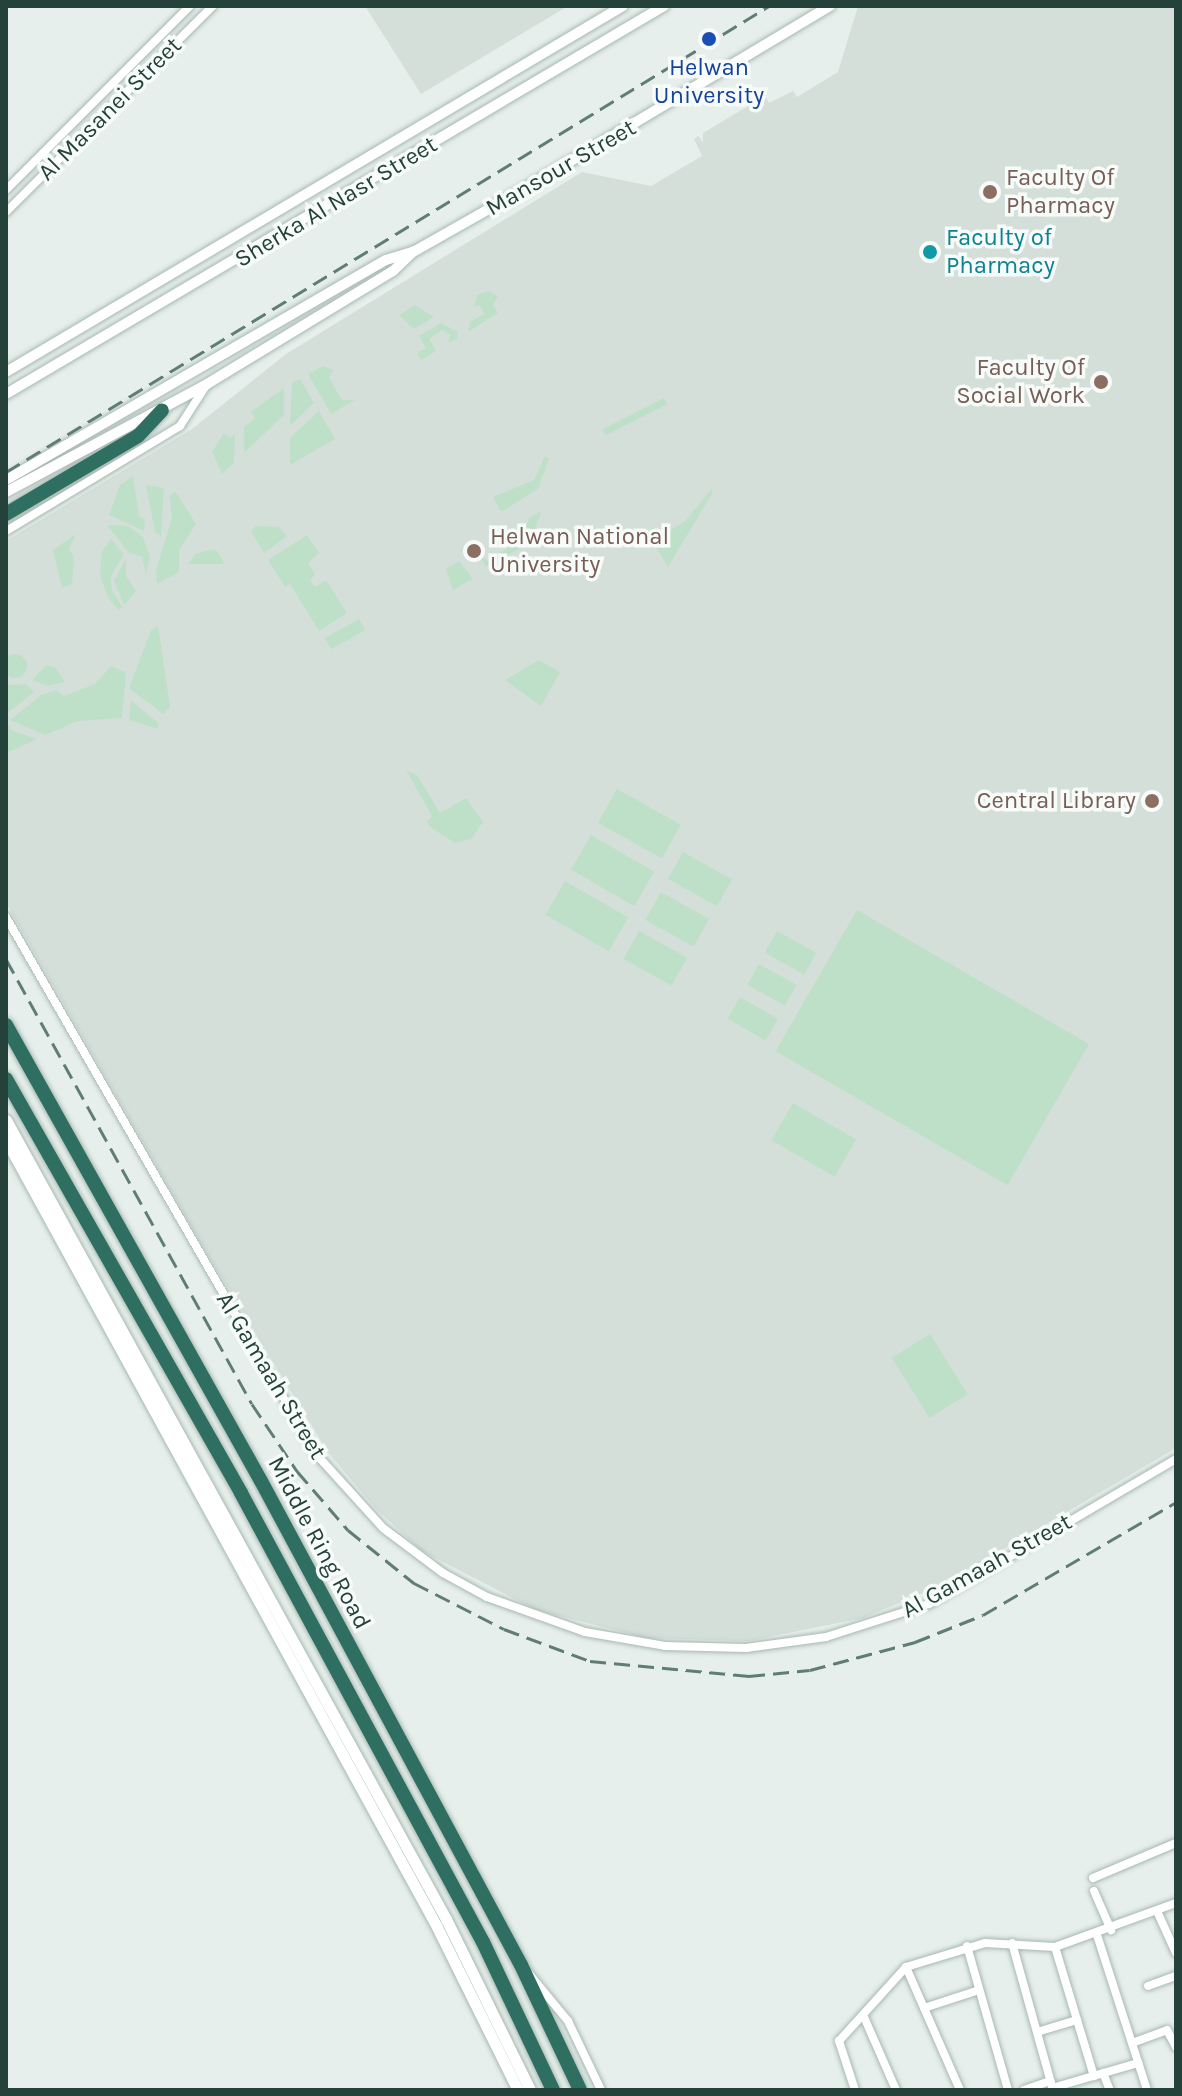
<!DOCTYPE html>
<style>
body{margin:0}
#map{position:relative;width:1182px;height:2096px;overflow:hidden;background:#e6efeb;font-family:Karla,sans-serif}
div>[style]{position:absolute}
.built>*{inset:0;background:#d4dfda}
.green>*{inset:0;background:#bfe0c8;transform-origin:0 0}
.round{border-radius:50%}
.roads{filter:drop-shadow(0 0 2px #a8b8b2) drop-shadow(0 0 2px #a8b8b2)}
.minor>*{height:8px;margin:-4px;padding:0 4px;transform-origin:4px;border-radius:4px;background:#fff}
.tertiary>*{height:10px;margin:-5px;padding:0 5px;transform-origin:5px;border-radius:5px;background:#fff}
.secondary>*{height:11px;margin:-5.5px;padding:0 5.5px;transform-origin:5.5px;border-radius:5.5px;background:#fff}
.motorway>*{height:14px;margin:-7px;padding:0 7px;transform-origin:7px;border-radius:7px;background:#2f6f62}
.rail>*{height:3px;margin-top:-1.5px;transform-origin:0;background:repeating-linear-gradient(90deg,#5f7d75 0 16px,transparent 0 24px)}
.dots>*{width:22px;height:22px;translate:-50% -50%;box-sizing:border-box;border:4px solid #f7fbf9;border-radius:50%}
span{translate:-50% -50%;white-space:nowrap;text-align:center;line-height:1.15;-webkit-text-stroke:7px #f7fbf9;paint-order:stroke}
.transit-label{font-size:24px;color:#164399}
.street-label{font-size:24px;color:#24423a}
.education-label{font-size:24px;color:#785e54}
.left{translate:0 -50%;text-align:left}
.right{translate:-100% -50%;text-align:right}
.culture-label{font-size:24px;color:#0d838f}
.frame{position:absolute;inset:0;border:8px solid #24423a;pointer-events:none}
</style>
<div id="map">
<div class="built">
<div style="clip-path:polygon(365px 6px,568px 6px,421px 94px)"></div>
<div style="clip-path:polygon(858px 6px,1176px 6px,1176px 1448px,942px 1585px,863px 1618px,748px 1641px,647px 1638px,536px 1610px,422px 1551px,375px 1508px,327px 1451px,200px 1241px,6px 903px,6px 541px,192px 429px,286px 354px,582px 172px,651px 186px,702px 156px,694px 139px,698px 136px,703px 142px,703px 133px,765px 96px,769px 103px,793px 91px,797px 97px,838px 72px)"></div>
</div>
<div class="green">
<div style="clip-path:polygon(488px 291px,498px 296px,493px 305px,498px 313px,468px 332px,470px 322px,484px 314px,479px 305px,474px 307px,477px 295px)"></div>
<div style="clip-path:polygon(415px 305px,434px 317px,414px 329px,399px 315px)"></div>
<div style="clip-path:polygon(441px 323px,458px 332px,457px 339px,448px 343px,450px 335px,442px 330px,429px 339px,436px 351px,421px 360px,417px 353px,426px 348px,419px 336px)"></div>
<div style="clip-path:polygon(323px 366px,333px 370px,329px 378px,342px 400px,355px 400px,331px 414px,308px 374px)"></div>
<div style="clip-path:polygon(300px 379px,314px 403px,290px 426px,292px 383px)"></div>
<div style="clip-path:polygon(284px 388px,284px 415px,244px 453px,244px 427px,255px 418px,251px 412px)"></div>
<div style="left:664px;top:398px;width:7px;height:69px;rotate:63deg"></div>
<div style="clip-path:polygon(319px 411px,335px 439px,290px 465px,290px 438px)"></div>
<div style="clip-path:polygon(224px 433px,230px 438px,235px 434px,234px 463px,222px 474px,212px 452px)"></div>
<div style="clip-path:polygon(545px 456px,549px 459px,538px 489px,501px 512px,493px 497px,534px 480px)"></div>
<div style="clip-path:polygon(133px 476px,139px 516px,145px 520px,144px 531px,109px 515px,120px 485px)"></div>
<div style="clip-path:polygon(146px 485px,164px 488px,161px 536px,155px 532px)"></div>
<div style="clip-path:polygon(711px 490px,713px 492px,668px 567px,647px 531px,654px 527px,661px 536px,685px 521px)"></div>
<div style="clip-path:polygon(176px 492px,196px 524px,179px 550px,179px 572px,157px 584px,156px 570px,172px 518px,169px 495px)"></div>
<div style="clip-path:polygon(542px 511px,528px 544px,486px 567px,476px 550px,487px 561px,521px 540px,529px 518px)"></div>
<div style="clip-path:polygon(107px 525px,128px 526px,143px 537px,150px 557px,146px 575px,142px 557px,128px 552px)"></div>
<div style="clip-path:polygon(256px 526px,279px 527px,287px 536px,264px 553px,251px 531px)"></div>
<div style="clip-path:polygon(76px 534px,69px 550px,74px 556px,72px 584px,62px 588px,53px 550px)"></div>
<div style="clip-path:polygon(307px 535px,319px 553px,308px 563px,315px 574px,310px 581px,315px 587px,326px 580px,347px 613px,319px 631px,290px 584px,285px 587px,268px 560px)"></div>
<div style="clip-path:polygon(111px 539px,124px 554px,111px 576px,112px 590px,122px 607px,119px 610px,108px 598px,100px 575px,102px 551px)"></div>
<div style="clip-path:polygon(209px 550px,217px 551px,225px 564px,188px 564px,195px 554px)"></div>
<div style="clip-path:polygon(126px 558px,126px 576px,136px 591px,124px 605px,114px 581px)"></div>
<div style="clip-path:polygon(459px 561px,473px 579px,453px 590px,446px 569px)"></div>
<div style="left:359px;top:619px;width:13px;height:39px;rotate:61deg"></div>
<div style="clip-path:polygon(158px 626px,170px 706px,163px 714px,129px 688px,151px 630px)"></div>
<div class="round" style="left:3px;top:654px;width:24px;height:24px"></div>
<div style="clip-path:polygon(539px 660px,560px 672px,541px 706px,505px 680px)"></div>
<div style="clip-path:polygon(46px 665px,55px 667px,65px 682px,47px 686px,32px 680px)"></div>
<div style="clip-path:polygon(111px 666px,126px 673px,122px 718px,78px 721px,45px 735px,10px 720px,41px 695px,56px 690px,64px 696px,95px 684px)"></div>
<div style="clip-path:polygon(26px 684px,34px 692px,6px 714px,6px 685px)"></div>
<div style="clip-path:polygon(131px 700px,158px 723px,158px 729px,129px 720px)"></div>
<div style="clip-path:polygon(6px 723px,13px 731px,37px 739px,6px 753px)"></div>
<div style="clip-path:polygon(406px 770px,417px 775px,440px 813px,466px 798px,483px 822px,471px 839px,455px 843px,433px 829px,427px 822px,432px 816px)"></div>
<div style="left:617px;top:789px;width:73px;height:39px;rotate:29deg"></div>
<div style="left:591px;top:835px;width:73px;height:40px;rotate:30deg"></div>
<div style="left:683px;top:852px;width:56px;height:31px;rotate:29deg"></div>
<div style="left:565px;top:881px;width:73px;height:39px;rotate:30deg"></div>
<div style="left:661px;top:892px;width:55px;height:32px;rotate:29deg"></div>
<div style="left:857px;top:910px;width:268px;height:163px;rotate:30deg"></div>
<div style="left:639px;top:931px;width:55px;height:32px;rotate:29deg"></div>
<div style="left:777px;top:931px;width:45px;height:25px;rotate:29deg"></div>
<div style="left:759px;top:964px;width:43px;height:24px;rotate:29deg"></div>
<div style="left:740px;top:997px;width:44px;height:25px;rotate:30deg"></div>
<div style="left:793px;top:1103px;width:73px;height:43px;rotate:30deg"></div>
<div style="left:930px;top:1334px;width:71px;height:45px;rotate:58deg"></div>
</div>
<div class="roads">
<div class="minor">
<div style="left:6px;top:190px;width:260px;rotate:-45deg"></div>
<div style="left:6px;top:212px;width:292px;rotate:-44.9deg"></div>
<div style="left:6px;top:531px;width:203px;rotate:-31.1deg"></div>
<div style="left:180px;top:426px;width:50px;rotate:-57.3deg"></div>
<div style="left:6px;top:917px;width:620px;rotate:60deg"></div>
<div style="left:316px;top:1454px;width:100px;rotate:47.8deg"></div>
<div style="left:383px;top:1528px;width:75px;rotate:36.9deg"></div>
<div style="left:443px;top:1573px;width:50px;rotate:28.6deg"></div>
<div style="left:487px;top:1597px;width:104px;rotate:19.7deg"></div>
<div style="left:585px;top:1632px;width:81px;rotate:9.9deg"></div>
<div style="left:665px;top:1646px;width:81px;rotate:1.4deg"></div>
<div style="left:746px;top:1648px;width:81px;rotate:-7.8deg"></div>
<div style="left:826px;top:1637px;width:108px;rotate:-17.8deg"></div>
<div style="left:929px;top:1604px;width:286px;rotate:-30.4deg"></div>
<div style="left:1093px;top:1878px;width:90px;rotate:-22.9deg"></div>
<div style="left:1094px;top:1891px;width:43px;rotate:66.4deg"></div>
<div style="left:1157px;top:1911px;width:46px;rotate:65.7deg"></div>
<div style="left:1097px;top:1935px;width:163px;rotate:72.1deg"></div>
<div style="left:1012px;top:1943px;width:153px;rotate:74.4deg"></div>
<div style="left:967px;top:1946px;width:150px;rotate:74.1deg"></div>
<div style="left:1055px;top:1947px;width:135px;rotate:73.2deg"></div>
<div style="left:906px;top:1967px;width:134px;rotate:66.3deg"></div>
<div style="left:526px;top:1970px;width:66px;rotate:50.5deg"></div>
<div style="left:568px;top:2021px;width:76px;rotate:64.4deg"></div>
<div style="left:1148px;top:1986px;width:30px;rotate:-20deg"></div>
<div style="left:924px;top:2008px;width:58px;rotate:-18.1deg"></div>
<div style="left:864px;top:2017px;width:80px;rotate:66.3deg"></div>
<div style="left:1037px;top:2032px;width:42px;rotate:-16.7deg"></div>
<div style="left:1132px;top:2043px;width:37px;rotate:-20deg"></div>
<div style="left:1167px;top:2030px;width:19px;rotate:62deg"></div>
<div style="left:1103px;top:2073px;width:18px;rotate:68deg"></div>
<div style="left:1052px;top:2088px;width:90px;rotate:-16.2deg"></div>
<div style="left:855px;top:2090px;width:52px;rotate:-108.1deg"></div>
<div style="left:839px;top:2041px;width:100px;rotate:-47.8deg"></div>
<div style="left:906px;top:1967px;width:83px;rotate:-16.9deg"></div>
<div style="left:985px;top:1943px;width:70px;rotate:3.3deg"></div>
<div style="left:1055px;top:1947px;width:129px;rotate:-20deg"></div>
<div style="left:1024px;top:2090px;width:28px;rotate:-19deg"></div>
</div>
<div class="tertiary">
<div style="left:6px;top:372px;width:717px;rotate:-30.68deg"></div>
<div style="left:6px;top:394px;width:764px;rotate:-30.53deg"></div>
<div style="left:6px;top:480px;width:439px;rotate:-30.1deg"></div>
<div style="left:386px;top:260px;width:28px;rotate:-17deg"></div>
<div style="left:413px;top:252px;width:128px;rotate:-29.6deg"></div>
<div style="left:524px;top:189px;width:357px;rotate:-30.9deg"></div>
<div style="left:6px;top:492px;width:228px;rotate:-28.2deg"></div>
<div style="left:207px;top:384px;width:218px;rotate:-31.3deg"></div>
<div style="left:393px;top:271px;width:28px;rotate:-44deg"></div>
</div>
<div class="secondary">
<div style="left:6px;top:1120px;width:912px;rotate:61.16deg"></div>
<div style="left:446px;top:1919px;width:191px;rotate:63.8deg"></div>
<div style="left:6px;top:1140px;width:897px;rotate:61.29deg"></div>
<div style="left:437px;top:1927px;width:182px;rotate:63.6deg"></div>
</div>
<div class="motorway">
<div style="left:6px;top:514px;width:153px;rotate:-30.6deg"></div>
<div style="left:138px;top:436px;width:35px;rotate:-47deg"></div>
<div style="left:6px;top:1025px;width:522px;rotate:60.79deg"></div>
<div style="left:261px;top:1481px;width:549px;rotate:61.76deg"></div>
<div style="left:521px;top:1965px;width:138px;rotate:64.7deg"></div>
<div style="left:6px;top:1079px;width:476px;rotate:60.4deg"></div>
<div style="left:241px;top:1493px;width:510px;rotate:61.68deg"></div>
<div style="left:483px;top:1942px;width:164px;rotate:64.7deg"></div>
</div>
</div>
<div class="rail">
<div style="left:6px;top:472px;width:894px;rotate:-31.41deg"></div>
<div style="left:6px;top:959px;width:508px;rotate:61.07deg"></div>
<div style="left:252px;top:1404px;width:81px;rotate:56.1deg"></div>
<div style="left:297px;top:1471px;width:78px;rotate:49.2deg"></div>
<div style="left:348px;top:1530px;width:85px;rotate:38.8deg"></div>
<div style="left:414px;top:1583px;width:101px;rotate:27.1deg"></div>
<div style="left:504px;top:1629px;width:92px;rotate:20.4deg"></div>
<div style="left:590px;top:1661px;width:160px;rotate:5.4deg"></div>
<div style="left:749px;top:1676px;width:61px;rotate:-5.6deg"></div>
<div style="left:810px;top:1670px;width:109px;rotate:-14.9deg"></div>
<div style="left:915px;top:1642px;width:73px;rotate:-21.7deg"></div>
<div style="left:983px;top:1615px;width:224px;rotate:-30.3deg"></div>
</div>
<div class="dots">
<div style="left:709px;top:39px;background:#1a4fb4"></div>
<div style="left:990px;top:192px;background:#8d6e63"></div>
<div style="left:930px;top:252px;background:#0f9aa8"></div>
<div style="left:1101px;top:382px;background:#8d6e63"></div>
<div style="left:474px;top:551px;background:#8d6e63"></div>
<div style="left:1152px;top:801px;background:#8d6e63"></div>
</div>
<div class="transit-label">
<span style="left:709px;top:82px">Helwan<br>University</span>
</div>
<div class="street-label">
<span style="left:110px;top:109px;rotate:-45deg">Al Masanei Street</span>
<span style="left:561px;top:168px;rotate:-30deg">Mansour Street</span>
<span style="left:336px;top:202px;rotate:-31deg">Sherka Al Nasr Street</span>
<span style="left:271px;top:1376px;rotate:59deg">Al Gamaah Street</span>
<span style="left:319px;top:1543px;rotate:62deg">Middle Ring Road</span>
<span style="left:987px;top:1566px;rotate:-29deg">Al Gamaah Street</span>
</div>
<div class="education-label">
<span class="left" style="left:1006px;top:192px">Faculty Of<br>Pharmacy</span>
<span class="right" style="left:1085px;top:382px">Faculty Of<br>Social Work</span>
<span class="left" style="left:490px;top:551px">Helwan National<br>University</span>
<span class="right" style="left:1136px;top:801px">Central Library</span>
</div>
<div class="culture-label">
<span class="left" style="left:946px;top:252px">Faculty of<br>Pharmacy</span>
</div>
<div class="frame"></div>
</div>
